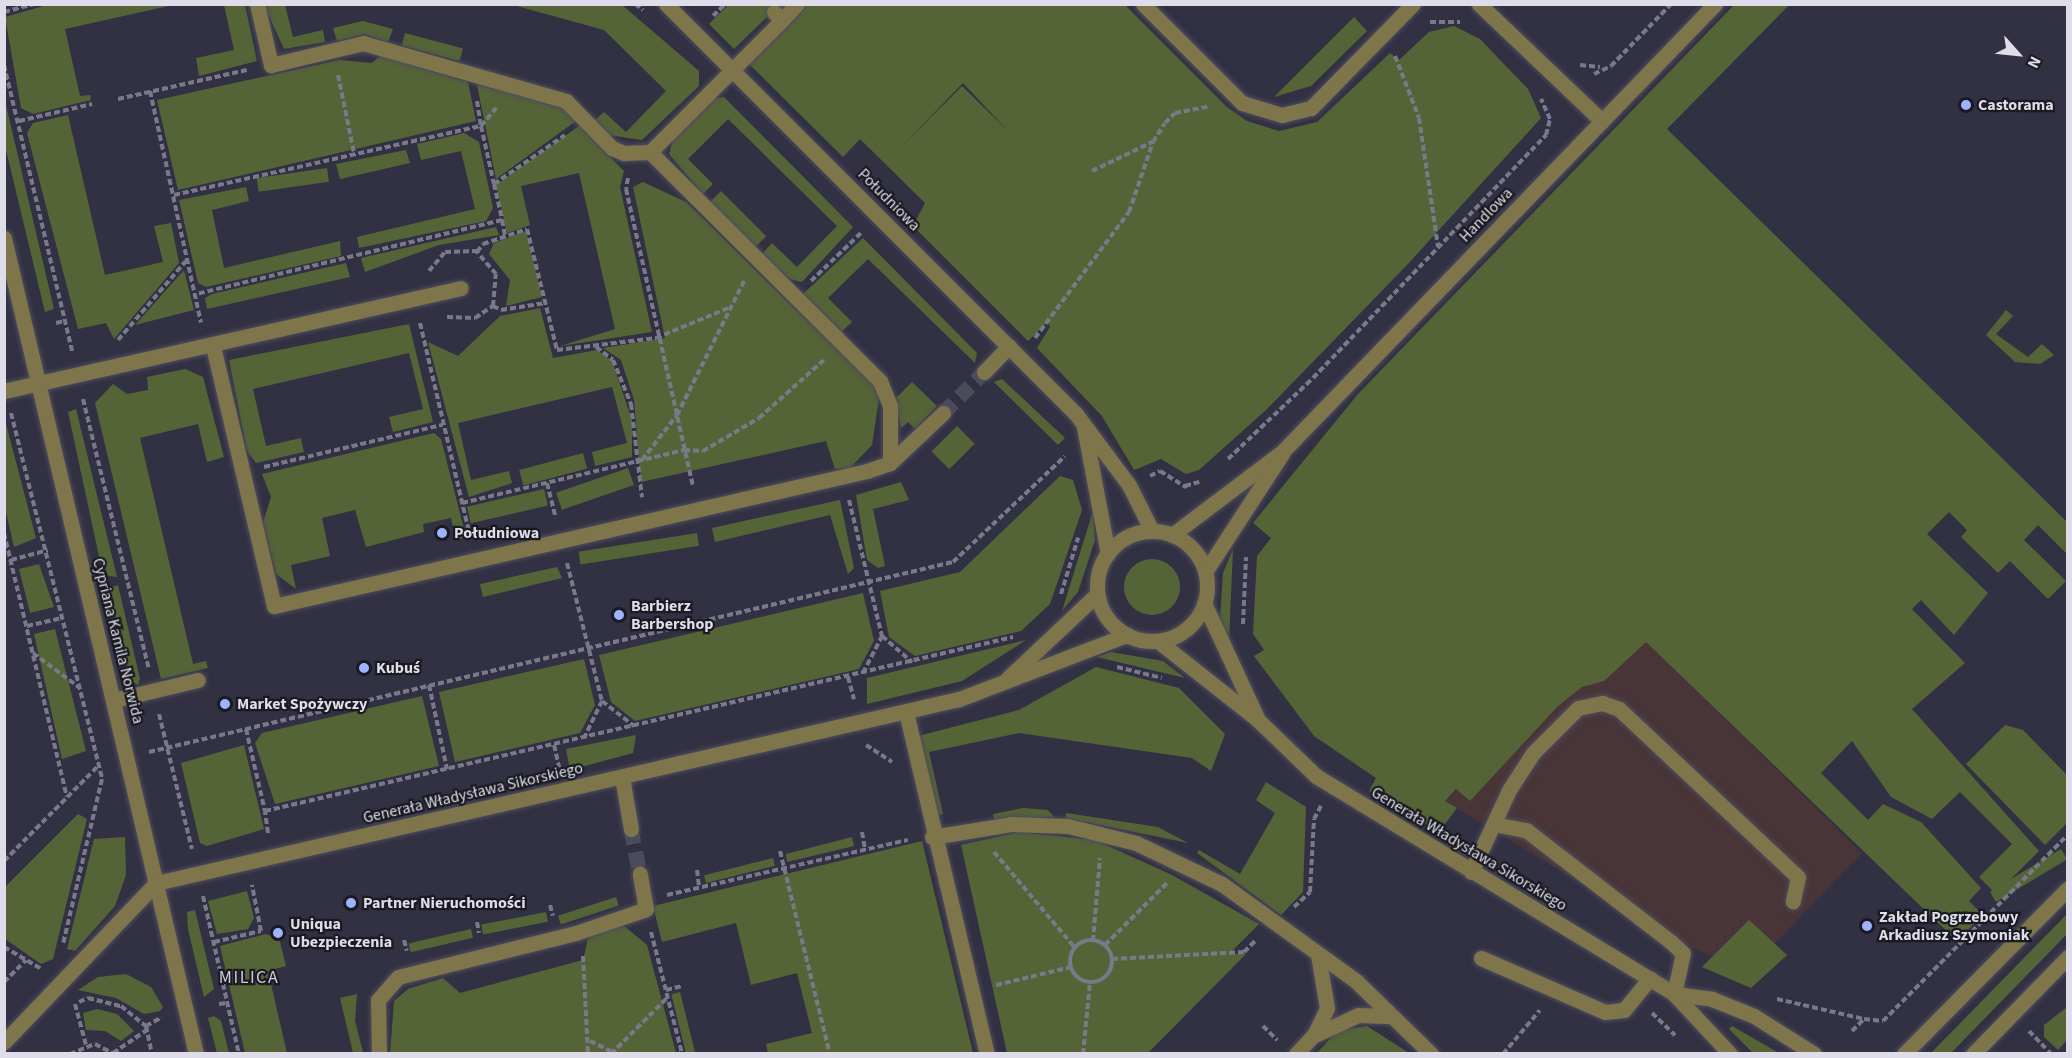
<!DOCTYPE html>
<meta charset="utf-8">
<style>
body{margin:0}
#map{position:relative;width:2072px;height:1058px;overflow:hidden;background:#323143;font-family:"Source Sans 3",sans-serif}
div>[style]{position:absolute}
.industrial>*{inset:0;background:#493538}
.green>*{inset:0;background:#556436;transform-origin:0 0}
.round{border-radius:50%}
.minor-tunnel>*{height:15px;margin-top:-7.5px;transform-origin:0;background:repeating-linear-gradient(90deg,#4c4b5c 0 15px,transparent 0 23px)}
.path>*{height:4px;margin-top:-2px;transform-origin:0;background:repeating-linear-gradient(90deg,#7a7989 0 6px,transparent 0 9px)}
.path>.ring{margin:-2px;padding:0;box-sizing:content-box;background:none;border:4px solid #7a7989;border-radius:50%}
.roads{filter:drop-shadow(0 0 2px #4e4d5e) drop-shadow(0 0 2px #4e4d5e)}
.minor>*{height:15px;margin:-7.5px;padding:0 7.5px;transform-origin:7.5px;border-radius:7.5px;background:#7e754b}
.minor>.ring{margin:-7.5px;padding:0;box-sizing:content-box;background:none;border:15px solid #7e754b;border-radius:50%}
.dots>*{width:16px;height:16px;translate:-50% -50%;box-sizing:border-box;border:3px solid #1a1a22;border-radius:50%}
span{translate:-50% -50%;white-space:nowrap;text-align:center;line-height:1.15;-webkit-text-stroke:4.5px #1a1a22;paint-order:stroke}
.poi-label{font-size:16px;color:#dedde9;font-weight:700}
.left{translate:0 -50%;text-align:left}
.street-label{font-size:16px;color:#dedde9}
.neighbourhood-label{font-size:18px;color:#cccbe2;letter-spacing:1.5px}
.frame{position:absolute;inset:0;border:6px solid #dedde9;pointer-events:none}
.north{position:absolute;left:1988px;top:24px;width:60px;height:60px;-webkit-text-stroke:4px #1a1a22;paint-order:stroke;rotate:117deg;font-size:16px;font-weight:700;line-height:24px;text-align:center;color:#dedde9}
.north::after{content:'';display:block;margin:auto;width:21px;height:27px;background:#dedde9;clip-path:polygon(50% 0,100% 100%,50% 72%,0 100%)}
</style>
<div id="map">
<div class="industrial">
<div style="clip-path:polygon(1625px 620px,1862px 853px,1748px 971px,1676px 941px,1445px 801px)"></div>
</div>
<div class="green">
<div style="clip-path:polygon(evenodd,729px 4px,1125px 5px,1227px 107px,1247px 121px,1279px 131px,1317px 122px,1390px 53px,1399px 60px,1429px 32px,1454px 26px,1480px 39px,1528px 89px,1541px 118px,1407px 265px,1266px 410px,1199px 470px,1186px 474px,1161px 459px,1134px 470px,1102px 416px,1037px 348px,1050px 327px,1048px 322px,1028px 341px,913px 226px,925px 203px,860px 139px,843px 157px,749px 64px,780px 31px,767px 17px,734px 49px,709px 24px,729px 4px,963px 83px,1008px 131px,962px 86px,902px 146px,963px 83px)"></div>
<div style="clip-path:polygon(1735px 4px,1789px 5px,1667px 129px,2067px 522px,2067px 554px,2038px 525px,2024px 540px,2066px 581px,2048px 599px,2010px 561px,1998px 573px,1961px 537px,1967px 530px,1949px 512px,1927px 534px,1988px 593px,1954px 635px,1921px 600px,1912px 609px,1965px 663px,1912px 709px,2039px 851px,1996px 894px,1979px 877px,2012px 844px,1960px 792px,1932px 819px,1891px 797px,1852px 741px,1821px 773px,1868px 820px,1883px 804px,1921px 822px,1981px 888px,1969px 901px,1983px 915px,1957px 941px,1646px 642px,1604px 681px,1582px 687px,1557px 707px,1470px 801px,1456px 789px,1445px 801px,1457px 808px,1439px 832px,1369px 791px,1376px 778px,1314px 736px,1254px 656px,1264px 650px,1253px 634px,1257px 556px,1271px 538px,1253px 523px,1358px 394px)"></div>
<div style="clip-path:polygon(47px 5px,47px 4px,173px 5px,65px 29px,80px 96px,90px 95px,91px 100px,33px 114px,21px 108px,5px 17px)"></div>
<div style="clip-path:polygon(224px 5px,245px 5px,257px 61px,199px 76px,196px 58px,234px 50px)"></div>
<div style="clip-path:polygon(264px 5px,285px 5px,293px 37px,323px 30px,325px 42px,284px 49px)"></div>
<div style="clip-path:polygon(513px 5px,622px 5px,699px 71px,699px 86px,642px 140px,608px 135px,594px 121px,604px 112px,626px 132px,666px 91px,604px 30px)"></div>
<div style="clip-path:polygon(1354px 17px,1367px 31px,1311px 86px,1274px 97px)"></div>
<div style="clip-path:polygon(363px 21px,393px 29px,388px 42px,364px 34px,337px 41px,333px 28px)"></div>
<div style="left:405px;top:33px;width:60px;height:13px;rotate:15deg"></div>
<div style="clip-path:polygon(380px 56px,468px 82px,476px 121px,178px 190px,157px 100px,340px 60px,372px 63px)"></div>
<div style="clip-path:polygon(476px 80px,562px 107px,576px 121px,496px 179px)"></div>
<div style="clip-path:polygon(724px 97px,853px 227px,802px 282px,790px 279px,762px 254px,772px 243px,797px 267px,837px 226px,728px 119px,688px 159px,713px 184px,703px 194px,669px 154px,674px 136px,711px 99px)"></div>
<div style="clip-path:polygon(5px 101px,54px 309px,45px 312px,5px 146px)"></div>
<div style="clip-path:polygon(68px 115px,105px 275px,163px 262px,154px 226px,171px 223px,179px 263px,114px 339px,106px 323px,78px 329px,27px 133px,33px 123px)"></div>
<div style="clip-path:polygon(579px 126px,624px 171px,620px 187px,652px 332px,560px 346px,615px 329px,579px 173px,521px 186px,530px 225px,507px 233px,496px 185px)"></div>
<div style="clip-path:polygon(464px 133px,479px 142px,493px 208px,486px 221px,359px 248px,357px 237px,475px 209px,461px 151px,421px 160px,417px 144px)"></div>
<div style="clip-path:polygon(406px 150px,410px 163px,340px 179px,336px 164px)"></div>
<div style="left:327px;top:168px;width:14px;height:71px;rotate:82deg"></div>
<div style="clip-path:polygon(643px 182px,686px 202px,880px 392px,872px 445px,850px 468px,835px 469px,826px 441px,641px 482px,634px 400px,621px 360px,603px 348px,665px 338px,633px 187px)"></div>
<div style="clip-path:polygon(246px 187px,249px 201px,212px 210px,224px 268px,340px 241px,341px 256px,206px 287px,198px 283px,179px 200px)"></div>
<div style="left:721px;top:191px;width:64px;height:16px;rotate:45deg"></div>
<div style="clip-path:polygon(496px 227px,499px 235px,439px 245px,365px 272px,361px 258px)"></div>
<div style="clip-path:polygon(526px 231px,542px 297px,506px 306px,510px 280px,489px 254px,494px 243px)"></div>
<div style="clip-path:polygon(863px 238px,977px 353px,975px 363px,868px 259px,828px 298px,852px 322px,841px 332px,802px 295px)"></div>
<div style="clip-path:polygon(346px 263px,350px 277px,207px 309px,205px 298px,212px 294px)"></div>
<div style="clip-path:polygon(184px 270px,194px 310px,135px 325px)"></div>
<div style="clip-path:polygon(540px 308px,553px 358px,597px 350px,612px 361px,632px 420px,632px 457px,595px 466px,592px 452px,627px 443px,612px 387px,458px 423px,471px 480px,509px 471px,512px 483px,469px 497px,428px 342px,458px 356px,500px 316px)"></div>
<div style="clip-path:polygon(2006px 310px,2013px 316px,1996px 334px,2028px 357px,2042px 344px,2054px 355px,2040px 364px,2015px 362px,1986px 335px)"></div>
<div style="clip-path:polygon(409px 324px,433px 422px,393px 432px,389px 417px,423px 409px,409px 353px,253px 389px,266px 446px,301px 438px,304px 452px,256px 463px,247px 451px,229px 360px)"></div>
<div style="clip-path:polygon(185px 369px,203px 377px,224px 457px,207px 462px,198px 424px,140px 438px,193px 664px,206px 661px,208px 668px,161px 679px,95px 403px,113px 384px,127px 394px,148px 390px,147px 377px)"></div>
<div style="clip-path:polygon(1002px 379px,1065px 438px,1058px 445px,994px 382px)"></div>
<div style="clip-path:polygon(912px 382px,937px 406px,915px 429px,908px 422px,901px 428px,895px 399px)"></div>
<div style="clip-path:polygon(76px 409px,117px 577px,103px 575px,68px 412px)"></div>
<div style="clip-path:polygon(4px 416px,36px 538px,14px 547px,5px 508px)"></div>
<div style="left:957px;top:426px;width:25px;height:36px;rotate:45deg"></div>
<div style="clip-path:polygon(434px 433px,441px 439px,466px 537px,456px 540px,451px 518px,423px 524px,424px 532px,366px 547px,355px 510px,322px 518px,330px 556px,291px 565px,296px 589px,276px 574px,263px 522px,271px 497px,262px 474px)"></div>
<div style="left:583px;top:453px;width:16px;height:66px;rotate:75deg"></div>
<div style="left:628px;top:468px;width:18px;height:76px;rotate:71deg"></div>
<div style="clip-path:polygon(1060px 476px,1073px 480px,1082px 510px,1050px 604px,1021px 631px,915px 656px,889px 637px,880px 591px,960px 572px)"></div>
<div style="clip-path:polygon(901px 482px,909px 500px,873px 509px,885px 566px,878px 568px,867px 560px,856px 495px)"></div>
<div style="left:544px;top:489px;width:17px;height:79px;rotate:77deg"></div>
<div style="clip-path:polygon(840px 500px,854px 568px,848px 574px,830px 515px,715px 542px,712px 528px)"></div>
<div style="clip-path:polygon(1093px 511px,1095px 540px,1078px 592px,1062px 611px)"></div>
<div style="left:697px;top:533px;width:13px;height:120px;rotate:81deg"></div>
<div style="clip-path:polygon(1233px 549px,1229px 640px,1220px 619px,1223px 573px)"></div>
<div class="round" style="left:1124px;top:559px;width:56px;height:56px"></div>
<div style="clip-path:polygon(39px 564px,54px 607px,30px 613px,19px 569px)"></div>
<div style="clip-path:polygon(557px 567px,562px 578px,483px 597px,480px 584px)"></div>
<div style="clip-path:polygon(118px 585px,140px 679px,138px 685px,130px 680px,109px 588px)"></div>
<div style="clip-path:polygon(863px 593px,874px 641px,859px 669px,635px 721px,611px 702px,599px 655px)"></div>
<div style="clip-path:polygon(55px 629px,86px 751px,62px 759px,34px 634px)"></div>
<div style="clip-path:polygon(1026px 640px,962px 681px,867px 704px,867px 678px)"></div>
<div style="clip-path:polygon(1111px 652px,1163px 661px,1185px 678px,1097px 657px)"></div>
<div style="clip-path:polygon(584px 659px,595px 705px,580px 733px,455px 762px,439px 692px)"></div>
<div style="clip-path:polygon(1096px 667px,1179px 688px,1225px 734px,1211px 771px,1192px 758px,1019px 733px,929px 752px,943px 814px,937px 816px,918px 736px,1019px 710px)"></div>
<div style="clip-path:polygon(422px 696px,439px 766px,275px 804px,255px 743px,262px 733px)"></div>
<div style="clip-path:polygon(2005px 725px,2023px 730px,2067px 775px,2067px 823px,2045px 845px,1966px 764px)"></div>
<div style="clip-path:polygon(636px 735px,633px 753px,570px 770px,566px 749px)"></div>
<div style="clip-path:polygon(244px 745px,264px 829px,207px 846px,200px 843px,181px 763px)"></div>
<div style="clip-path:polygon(1266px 782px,1306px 807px,1303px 892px,1281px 915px,1197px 853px,1199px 850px,1240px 874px,1275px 813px,1256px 800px)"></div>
<div style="clip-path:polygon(1023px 808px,1048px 810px,1054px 817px,994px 819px,993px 814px)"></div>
<div style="clip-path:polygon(1066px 813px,1158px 827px,1188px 843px,1066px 818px)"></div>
<div style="clip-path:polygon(78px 814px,87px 819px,53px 959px,41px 964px,5px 939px,5px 887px)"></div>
<div style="clip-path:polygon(1018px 832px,1095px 840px,1172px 875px,1259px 924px,1229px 954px,1246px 954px,1148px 1053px,1007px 1053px,961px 845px)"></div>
<div style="clip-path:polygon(125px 837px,126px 875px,115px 906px,75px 951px,67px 949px,94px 839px)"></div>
<div style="clip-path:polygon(852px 837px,854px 846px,787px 862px,786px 854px)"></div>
<div style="clip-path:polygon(922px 841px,973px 1053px,768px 1053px,766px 1044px,812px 1033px,797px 973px,751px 985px,736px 923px,662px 942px,653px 906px)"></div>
<div style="left:2061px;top:849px;width:12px;height:83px;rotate:59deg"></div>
<div style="left:773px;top:858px;width:8px;height:71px;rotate:76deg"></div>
<div style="clip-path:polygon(247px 891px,254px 918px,248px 929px,217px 934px,208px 901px)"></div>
<div style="left:616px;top:897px;width:9px;height:61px;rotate:72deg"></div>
<div style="clip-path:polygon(195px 910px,214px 989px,204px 997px,188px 929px,187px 912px)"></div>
<div style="left:546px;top:912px;width:10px;height:66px;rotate:79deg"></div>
<div style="clip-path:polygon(2067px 914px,2067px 934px,1951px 1053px,1931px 1053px)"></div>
<div style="clip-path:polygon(1749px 920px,1787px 955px,1751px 988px,1702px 967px)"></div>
<div style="clip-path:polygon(623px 925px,647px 945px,676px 1053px,390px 1054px,394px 1001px,408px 989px,443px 978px,460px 993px,583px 960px,588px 938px)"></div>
<div style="left:471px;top:929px;width:9px;height:64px;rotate:77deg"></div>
<div style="clip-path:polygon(266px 934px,279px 938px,286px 966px,268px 971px,287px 1053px,245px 1053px,220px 946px)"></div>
<div style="clip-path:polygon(126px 974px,151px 987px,163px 1007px,160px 1011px,144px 1014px,116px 998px,78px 990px,98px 977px)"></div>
<div style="left:680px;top:992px;width:63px;height:9px;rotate:76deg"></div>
<div style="clip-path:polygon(357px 994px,355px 1021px,363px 1052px,353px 1053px,340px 998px)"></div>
<div style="clip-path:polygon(2067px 1007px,2067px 1040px,2058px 1050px,2044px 1037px,2044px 1025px)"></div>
<div style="clip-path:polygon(97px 1009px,117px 1014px,134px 1031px,121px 1041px,105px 1031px,86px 1030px,83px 1013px)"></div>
<div style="clip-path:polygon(214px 1016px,221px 1021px,229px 1053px,217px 1053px,208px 1018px)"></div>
<div style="clip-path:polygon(1367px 1026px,1409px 1053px,1316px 1054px,1337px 1031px)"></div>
<div style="clip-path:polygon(1732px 1026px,1779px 1053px,1780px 1053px,1753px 1053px,1729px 1029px)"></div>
</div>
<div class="minor-tunnel">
<div style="left:943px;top:413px;width:58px;rotate:-45deg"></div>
<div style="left:631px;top:829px;width:46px;rotate:78.7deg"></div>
</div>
<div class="path">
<div style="left:635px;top:4px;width:10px;rotate:37deg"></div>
<div style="left:4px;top:12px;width:31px;rotate:-15deg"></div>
<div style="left:713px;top:16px;width:17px;rotate:-45deg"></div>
<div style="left:1430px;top:22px;width:30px"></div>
<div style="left:1395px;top:56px;width:66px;rotate:68.8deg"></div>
<div style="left:1419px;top:118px;width:130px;rotate:81.6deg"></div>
<div style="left:4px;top:65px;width:294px;rotate:76.6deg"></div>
<div style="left:1580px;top:65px;width:20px;rotate:6deg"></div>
<div style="left:1594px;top:74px;width:19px;rotate:-25deg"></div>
<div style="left:1611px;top:66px;width:86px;rotate:-45.9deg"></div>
<div style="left:338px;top:75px;width:80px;rotate:78.4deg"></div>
<div style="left:150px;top:91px;width:237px;rotate:77.6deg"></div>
<div style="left:118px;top:99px;width:132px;rotate:-12.7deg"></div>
<div style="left:477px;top:101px;width:25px;rotate:81deg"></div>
<div style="left:19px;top:121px;width:75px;rotate:-13.1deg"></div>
<div style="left:481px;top:126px;width:26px;rotate:-50deg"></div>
<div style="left:1092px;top:171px;width:67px;rotate:-25.8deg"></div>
<div style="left:628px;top:178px;width:11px;rotate:100deg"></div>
<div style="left:626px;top:189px;width:305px;rotate:77.3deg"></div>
<div style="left:494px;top:184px;width:86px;rotate:-34.6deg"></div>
<div style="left:174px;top:195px;width:315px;rotate:-12.7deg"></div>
<div style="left:481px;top:126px;width:59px;rotate:77.4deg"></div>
<div style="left:494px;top:184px;width:37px;rotate:77deg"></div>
<div style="left:502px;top:220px;width:315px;rotate:166.4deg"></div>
<div style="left:502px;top:220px;width:16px;rotate:79deg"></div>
<div style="left:429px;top:271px;width:25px;rotate:-50deg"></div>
<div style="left:445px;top:252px;width:32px;rotate:-2deg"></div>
<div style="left:811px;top:281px;width:71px;rotate:-43.9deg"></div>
<div style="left:493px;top:306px;width:32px;rotate:-85deg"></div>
<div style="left:496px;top:274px;width:29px;rotate:-131deg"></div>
<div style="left:477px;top:252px;width:10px;rotate:-53deg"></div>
<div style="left:483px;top:244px;width:46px;rotate:-18.8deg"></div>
<div style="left:527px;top:229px;width:125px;rotate:76.1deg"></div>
<div style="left:557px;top:350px;width:100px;rotate:-6.9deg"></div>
<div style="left:656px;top:338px;width:81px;rotate:-22.5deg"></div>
<div style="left:447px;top:317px;width:28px;rotate:2deg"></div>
<div style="left:475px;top:318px;width:22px;rotate:-34deg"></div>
<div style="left:493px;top:306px;width:9px;rotate:27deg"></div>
<div style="left:501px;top:310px;width:45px;rotate:-9deg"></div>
<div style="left:56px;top:323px;width:9px;rotate:-13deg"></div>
<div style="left:420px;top:323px;width:220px;rotate:76.8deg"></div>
<div style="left:1035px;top:338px;width:157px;rotate:-53.3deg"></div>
<div style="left:1129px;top:212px;width:74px;rotate:-71.1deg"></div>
<div style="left:1153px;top:142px;width:22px;rotate:-58deg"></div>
<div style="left:1165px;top:123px;width:14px;rotate:-45deg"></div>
<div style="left:1175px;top:113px;width:36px;rotate:-11deg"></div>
<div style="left:118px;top:340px;width:104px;rotate:-49.3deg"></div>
<div style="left:596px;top:347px;width:21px;rotate:37deg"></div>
<div style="left:613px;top:360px;width:48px;rotate:67.8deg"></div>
<div style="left:631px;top:404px;width:94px;rotate:83.3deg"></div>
<div style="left:83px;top:399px;width:278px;rotate:76.3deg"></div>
<div style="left:11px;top:413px;width:377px;rotate:76deg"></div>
<div style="left:102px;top:779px;width:170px;rotate:103.3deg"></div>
<div style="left:1228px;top:459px;width:117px;rotate:-43.6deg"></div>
<div style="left:1313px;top:378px;width:337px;rotate:-46.2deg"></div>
<div style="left:1546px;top:135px;width:16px;rotate:-76deg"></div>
<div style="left:1550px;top:119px;width:22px;rotate:-114deg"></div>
<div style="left:642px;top:460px;width:57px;rotate:-52.1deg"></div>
<div style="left:677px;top:415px;width:152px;rotate:-63.4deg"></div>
<div style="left:264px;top:467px;width:183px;rotate:-13.3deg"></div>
<div style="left:1150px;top:476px;width:11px;rotate:-27deg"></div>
<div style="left:1160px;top:471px;width:31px;rotate:32deg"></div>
<div style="left:547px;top:483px;width:36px;rotate:76deg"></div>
<div style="left:1185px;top:486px;width:15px;rotate:-16deg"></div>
<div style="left:849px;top:500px;width:140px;rotate:76.4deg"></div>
<div style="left:882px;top:636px;width:40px;rotate:41deg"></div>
<div style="left:462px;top:503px;width:228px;rotate:-13.4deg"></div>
<div style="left:684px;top:450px;width:19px;rotate:3deg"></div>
<div style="left:703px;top:451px;width:65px;rotate:-30.5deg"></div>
<div style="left:759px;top:418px;width:89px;rotate:-41.8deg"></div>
<div style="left:4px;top:533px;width:271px;rotate:76.6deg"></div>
<div style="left:11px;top:560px;width:38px;rotate:-15deg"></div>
<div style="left:567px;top:563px;width:142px;rotate:75.8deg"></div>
<div style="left:602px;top:701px;width:41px;rotate:115.9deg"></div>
<div style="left:1061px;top:594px;width:59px;rotate:-73.1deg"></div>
<div style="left:1243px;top:624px;width:67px;rotate:-87.4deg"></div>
<div style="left:27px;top:626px;width:37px;rotate:-13deg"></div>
<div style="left:33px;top:653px;width:59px;rotate:36.7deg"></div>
<div style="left:1117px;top:667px;width:46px;rotate:13.7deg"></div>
<div style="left:863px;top:673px;width:42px;rotate:-62.8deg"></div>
<div style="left:848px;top:677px;width:23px;rotate:75deg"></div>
<div style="left:429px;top:685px;width:86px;rotate:77.9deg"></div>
<div style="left:602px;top:701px;width:41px;rotate:38deg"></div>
<div style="left:159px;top:714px;width:139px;rotate:76.3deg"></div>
<div style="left:246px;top:729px;width:84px;rotate:77deg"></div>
<div style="left:554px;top:745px;width:23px;rotate:77deg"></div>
<div style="left:866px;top:745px;width:31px;rotate:33deg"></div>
<div style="left:149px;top:752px;width:826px;rotate:-13.3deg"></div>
<div style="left:953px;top:562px;width:154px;rotate:-43.4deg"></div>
<div style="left:862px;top:832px;width:17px;rotate:80deg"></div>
<div style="left:268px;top:833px;width:22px;rotate:-98deg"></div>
<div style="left:265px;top:811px;width:768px;rotate:-13.1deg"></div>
<div style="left:780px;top:851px;width:209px;rotate:76.2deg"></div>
<div style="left:994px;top:852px;width:126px;rotate:49.8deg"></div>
<div style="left:4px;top:861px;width:135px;rotate:-45.3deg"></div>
<div style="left:697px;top:870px;width:17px;rotate:83deg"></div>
<div style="left:667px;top:895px;width:247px;rotate:-12.9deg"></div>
<div style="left:203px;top:896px;width:162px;rotate:77.2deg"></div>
<div style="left:550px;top:905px;width:11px;rotate:75deg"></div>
<div style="left:1294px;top:907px;width:22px;rotate:-43deg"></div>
<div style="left:1310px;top:892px;width:73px;rotate:-86.9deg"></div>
<div style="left:1314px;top:819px;width:15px;rotate:-62deg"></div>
<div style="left:477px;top:922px;width:11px;rotate:80deg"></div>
<div style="left:651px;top:932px;width:126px;rotate:75.7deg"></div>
<div style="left:404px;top:940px;width:11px;rotate:75deg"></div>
<div class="ring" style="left:1070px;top:940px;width:38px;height:38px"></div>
<div style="left:1093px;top:941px;width:83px;rotate:-85.2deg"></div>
<div style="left:214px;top:942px;width:48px;rotate:-13.2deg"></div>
<div style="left:261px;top:931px;width:47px;rotate:-101.1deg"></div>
<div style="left:1105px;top:945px;width:88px;rotate:-45deg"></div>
<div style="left:4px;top:947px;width:42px;rotate:30.3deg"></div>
<div style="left:583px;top:956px;width:98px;rotate:87.1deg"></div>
<div style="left:1112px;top:959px;width:132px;rotate:-3deg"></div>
<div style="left:1244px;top:952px;width:17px;rotate:-45deg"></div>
<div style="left:4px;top:982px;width:31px;rotate:-45deg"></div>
<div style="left:996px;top:985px;width:77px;rotate:-13.5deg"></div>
<div style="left:666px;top:990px;width:16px;rotate:-14deg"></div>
<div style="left:1777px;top:999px;width:89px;rotate:12.9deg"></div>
<div style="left:79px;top:1002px;width:10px;rotate:-24deg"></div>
<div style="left:88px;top:998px;width:34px;rotate:14deg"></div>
<div style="left:121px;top:1006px;width:32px;rotate:39deg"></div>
<div style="left:146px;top:1026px;width:29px;rotate:78deg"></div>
<div style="left:75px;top:1004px;width:42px;rotate:75deg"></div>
<div style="left:219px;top:1004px;width:8px;rotate:-7deg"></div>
<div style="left:1652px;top:1013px;width:32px;rotate:44deg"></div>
<div style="left:146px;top:1026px;width:18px;rotate:-29deg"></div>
<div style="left:1263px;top:1026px;width:20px;rotate:45deg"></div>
<div style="left:1852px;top:1031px;width:17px;rotate:-45deg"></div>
<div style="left:1864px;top:1019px;width:19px;rotate:6deg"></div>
<div style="left:1883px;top:1021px;width:262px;rotate:-45.2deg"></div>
<div style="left:2029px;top:1031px;width:32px;rotate:46deg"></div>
<div style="left:590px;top:1041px;width:25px;rotate:26deg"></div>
<div style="left:113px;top:1053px;width:41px;rotate:-34.1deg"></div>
<div style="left:70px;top:1054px;width:27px;rotate:-22deg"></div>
<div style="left:95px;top:1044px;width:21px;rotate:28deg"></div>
<div style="left:611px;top:1054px;width:79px;rotate:-45deg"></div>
<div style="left:1083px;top:1054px;width:72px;rotate:-84.4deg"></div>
<div style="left:1503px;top:1054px;width:57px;rotate:-49.9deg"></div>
</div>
<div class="roads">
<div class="minor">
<div style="left:257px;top:4px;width:63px;rotate:77.1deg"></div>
<div style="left:271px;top:65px;width:95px;rotate:-13.4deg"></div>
<div style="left:363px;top:43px;width:211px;rotate:15.9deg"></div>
<div style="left:566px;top:101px;width:66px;rotate:45.6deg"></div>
<div style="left:612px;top:148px;width:13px;rotate:23deg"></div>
<div style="left:624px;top:153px;width:26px;rotate:-2deg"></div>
<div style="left:650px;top:152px;width:325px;rotate:44.9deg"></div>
<div style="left:880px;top:381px;width:27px;rotate:68deg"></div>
<div style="left:890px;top:406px;width:57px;rotate:90deg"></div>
<div style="left:666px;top:4px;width:580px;rotate:45deg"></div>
<div style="left:1076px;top:414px;width:89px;rotate:53.3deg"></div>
<div style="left:1129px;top:485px;width:51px;rotate:63.4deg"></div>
<div style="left:1143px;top:4px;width:140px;rotate:45deg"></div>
<div style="left:1242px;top:103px;width:42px;rotate:16.7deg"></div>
<div style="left:1282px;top:115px;width:30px;rotate:-14deg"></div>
<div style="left:1311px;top:108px;width:146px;rotate:-45.6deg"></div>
<div style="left:1479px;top:4px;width:170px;rotate:43.6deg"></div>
<div style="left:774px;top:12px;width:11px;rotate:45deg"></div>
<div style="left:782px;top:20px;width:22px;rotate:-47deg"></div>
<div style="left:650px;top:152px;width:187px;rotate:-45deg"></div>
<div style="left:4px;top:238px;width:838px;rotate:76.76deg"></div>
<div style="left:213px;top:346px;width:267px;rotate:76.8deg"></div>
<div style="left:274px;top:606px;width:608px;rotate:-12.83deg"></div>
<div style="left:867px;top:471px;width:24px;rotate:-19deg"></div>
<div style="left:890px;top:463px;width:73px;rotate:-43.3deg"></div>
<div style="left:984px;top:372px;width:36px;rotate:-46deg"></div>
<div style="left:4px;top:391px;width:468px;rotate:-12.7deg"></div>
<div style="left:1084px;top:427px;width:129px;rotate:79.3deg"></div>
<div class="ring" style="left:1097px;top:531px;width:95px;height:95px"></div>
<div style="left:1172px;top:535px;width:139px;rotate:-37.1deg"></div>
<div style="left:1283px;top:451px;width:622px;rotate:-45.98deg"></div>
<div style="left:1205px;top:572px;width:141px;rotate:-56.9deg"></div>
<div style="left:1204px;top:603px;width:129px;rotate:65.2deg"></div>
<div style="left:1158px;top:641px;width:127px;rotate:38.3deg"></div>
<div style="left:1258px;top:720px;width:81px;rotate:44deg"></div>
<div style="left:1316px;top:776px;width:419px;rotate:31.3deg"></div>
<div style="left:1674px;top:994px;width:82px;rotate:47deg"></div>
<div style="left:1008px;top:678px;width:122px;rotate:-43.3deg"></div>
<div style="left:114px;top:700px;width:86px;rotate:-13.4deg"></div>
<div style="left:906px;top:712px;width:351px;rotate:76.7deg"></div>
<div style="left:622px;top:777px;width:53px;rotate:80.2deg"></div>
<div style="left:1494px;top:824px;width:33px;rotate:11deg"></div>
<div style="left:1526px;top:830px;width:183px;rotate:37.7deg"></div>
<div style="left:1671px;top:942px;width:16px;rotate:43deg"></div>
<div style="left:1683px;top:953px;width:42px;rotate:102.4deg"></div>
<div style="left:932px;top:837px;width:80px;rotate:-9.3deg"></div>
<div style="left:1011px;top:824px;width:57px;rotate:2deg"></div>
<div style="left:1068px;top:826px;width:70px;rotate:14deg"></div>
<div style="left:1136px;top:843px;width:95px;rotate:25.5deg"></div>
<div style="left:1222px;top:884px;width:165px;rotate:35.9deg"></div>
<div style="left:1356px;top:981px;width:105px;rotate:44.2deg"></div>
<div style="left:1471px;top:872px;width:90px;rotate:-65.1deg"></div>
<div style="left:1509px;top:790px;width:44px;rotate:-57deg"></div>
<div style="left:1533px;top:753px;width:64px;rotate:-45deg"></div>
<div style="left:1578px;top:708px;width:25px;rotate:-12deg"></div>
<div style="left:1602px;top:703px;width:18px;rotate:19deg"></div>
<div style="left:1619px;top:709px;width:245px;rotate:43.2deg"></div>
<div style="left:1798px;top:877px;width:25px;rotate:102deg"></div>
<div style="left:1481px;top:958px;width:135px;rotate:23.5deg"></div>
<div style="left:1605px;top:1012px;width:19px;rotate:-6deg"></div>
<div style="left:1624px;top:1010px;width:41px;rotate:-50.9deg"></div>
<div style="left:1674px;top:994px;width:38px;rotate:7deg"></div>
<div style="left:1712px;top:999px;width:45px;rotate:22deg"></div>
<div style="left:1754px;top:1016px;width:71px;rotate:32.3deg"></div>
<div style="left:1315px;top:1035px;width:47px;rotate:-24.9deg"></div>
<div style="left:1358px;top:1015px;width:33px;rotate:2deg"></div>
<div style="left:4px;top:1042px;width:220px;rotate:-46.3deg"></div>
<div style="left:156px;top:883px;width:824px;rotate:-12.91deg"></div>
<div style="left:959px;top:699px;width:180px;rotate:-20.9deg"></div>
<div style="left:379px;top:1054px;width:54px;rotate:-91.1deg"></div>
<div style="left:378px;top:1000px;width:30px;rotate:-49deg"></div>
<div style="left:398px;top:977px;width:183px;rotate:-13.9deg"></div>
<div style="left:576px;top:933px;width:74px;rotate:-18.9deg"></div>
<div style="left:646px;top:909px;width:36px;rotate:-100deg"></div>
<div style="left:1296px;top:1054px;width:26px;rotate:-47deg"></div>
<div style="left:1314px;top:1035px;width:30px;rotate:-64deg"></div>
<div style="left:1327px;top:1008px;width:54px;rotate:-99.6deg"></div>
<div style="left:1904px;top:1054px;width:233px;rotate:-45.3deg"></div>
<div style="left:1973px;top:1054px;width:136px;rotate:-45.6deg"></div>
</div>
</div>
<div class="dots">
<div style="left:1966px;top:105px;background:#9db4fd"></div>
<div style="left:442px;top:533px;background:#9db4fd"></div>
<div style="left:619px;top:615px;background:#9db4fd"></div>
<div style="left:364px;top:668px;background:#9db4fd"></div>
<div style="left:225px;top:704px;background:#9db4fd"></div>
<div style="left:351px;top:903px;background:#9db4fd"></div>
<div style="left:1867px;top:926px;background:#9db4fd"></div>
<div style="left:278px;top:933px;background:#9db4fd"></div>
</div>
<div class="poi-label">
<span class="left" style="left:1978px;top:105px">Castorama</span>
<span class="left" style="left:454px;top:533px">Południowa</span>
<span class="left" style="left:631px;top:615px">Barbierz<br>Barbershop</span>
<span class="left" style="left:376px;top:668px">Kubuś</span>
<span class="left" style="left:237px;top:704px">Market Spożywczy</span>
<span class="left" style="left:363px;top:903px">Partner Nieruchomości</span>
<span class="left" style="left:1879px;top:926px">Zakład Pogrzebowy<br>Arkadiusz Szymoniak</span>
<span class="left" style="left:290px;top:933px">Uniqua<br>Ubezpieczenia</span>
</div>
<div class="street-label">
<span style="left:889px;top:200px;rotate:45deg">Południowa</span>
<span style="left:1486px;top:215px;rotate:-46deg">Handlowa</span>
<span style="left:118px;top:641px;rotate:76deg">Cypriana Kamila Norwida</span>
<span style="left:473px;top:793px;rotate:-13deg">Generała Władysława Sikorskiego</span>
<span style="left:1469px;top:849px;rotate:31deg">Generała Władysława Sikorskiego</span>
</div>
<div class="neighbourhood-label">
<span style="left:249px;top:978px">MILICA</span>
</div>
<div class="frame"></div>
<div class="north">N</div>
</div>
